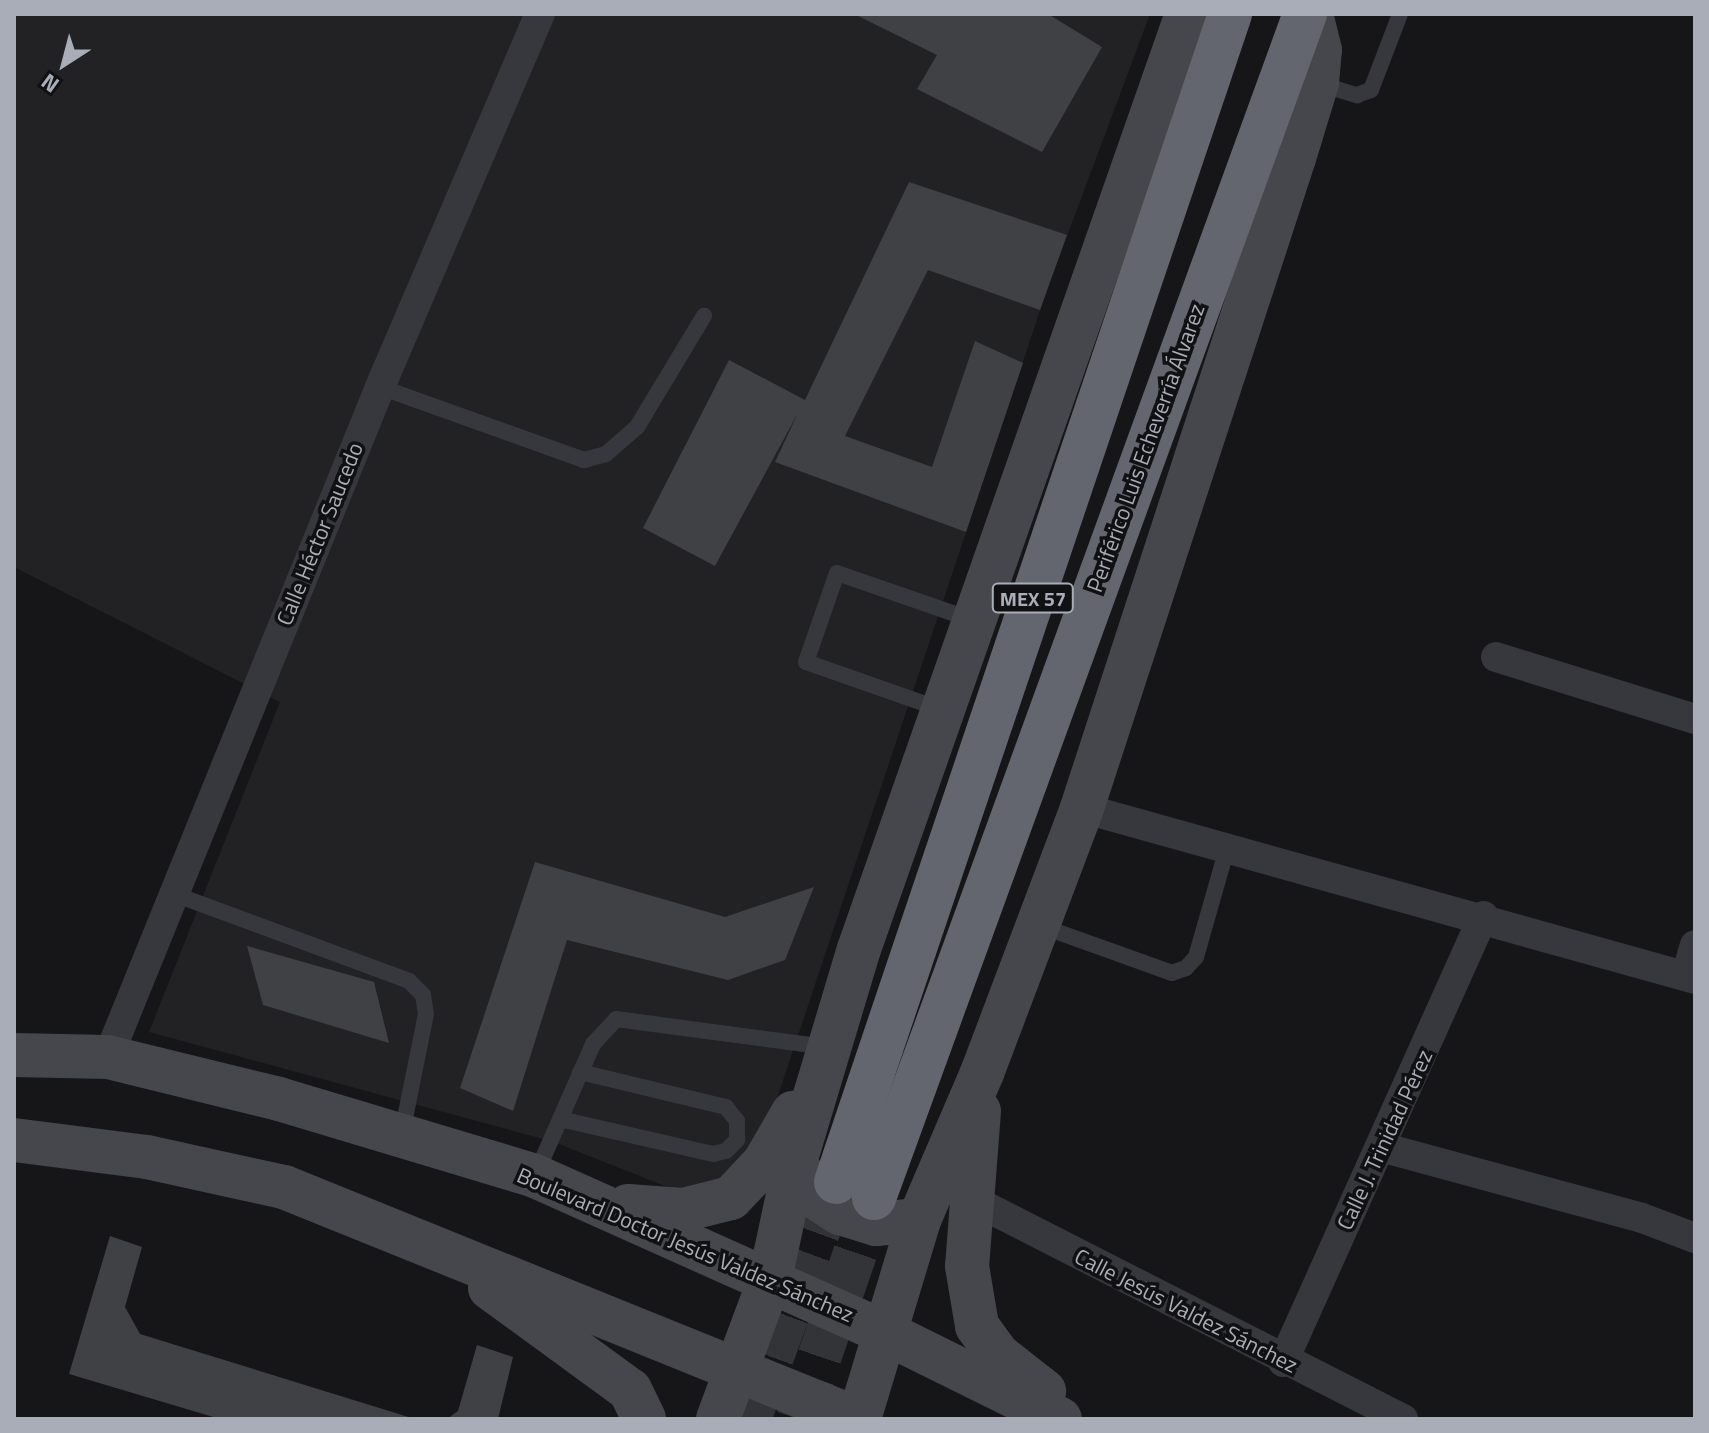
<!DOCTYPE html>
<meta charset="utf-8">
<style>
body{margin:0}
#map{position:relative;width:1709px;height:1433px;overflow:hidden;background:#161618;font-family:"Titillium Web",sans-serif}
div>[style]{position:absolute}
.built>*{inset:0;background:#222225}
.building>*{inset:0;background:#404145}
.highway-tunnel>*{height:44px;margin-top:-22px;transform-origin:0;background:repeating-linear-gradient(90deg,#333438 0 44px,transparent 0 66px)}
.lane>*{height:16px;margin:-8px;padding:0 8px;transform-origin:8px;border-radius:8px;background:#37383d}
.street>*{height:30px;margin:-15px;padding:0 15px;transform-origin:15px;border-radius:15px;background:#37383d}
.secondary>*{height:44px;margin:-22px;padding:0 22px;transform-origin:22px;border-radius:22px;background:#45474d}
.highway>*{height:44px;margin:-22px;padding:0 22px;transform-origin:22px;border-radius:22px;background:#63666e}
span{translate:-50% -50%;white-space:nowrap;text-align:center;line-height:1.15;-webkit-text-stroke:7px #111113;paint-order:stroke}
.shield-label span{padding:2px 6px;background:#111113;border:2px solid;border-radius:6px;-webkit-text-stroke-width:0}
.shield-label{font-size:20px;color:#a8adb8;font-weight:700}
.street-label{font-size:22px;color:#a8adb8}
.frame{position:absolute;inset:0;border:16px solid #a8adb8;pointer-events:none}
.north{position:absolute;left:24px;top:24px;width:80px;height:80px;-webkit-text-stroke:6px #111113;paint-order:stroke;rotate:216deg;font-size:22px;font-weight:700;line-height:32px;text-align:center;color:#a8adb8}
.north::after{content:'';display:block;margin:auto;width:28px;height:36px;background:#a8adb8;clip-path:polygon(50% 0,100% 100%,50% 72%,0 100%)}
</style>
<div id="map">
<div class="built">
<div style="clip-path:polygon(14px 14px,1150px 14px,1048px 287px,738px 1215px,554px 1142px,149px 1032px,280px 702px,14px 567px)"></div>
</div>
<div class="building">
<div style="clip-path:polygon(854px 14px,1048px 14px,1102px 47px,1042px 152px,917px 89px,937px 55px)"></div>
<div style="clip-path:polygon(909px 182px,1067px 235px,1040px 310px,928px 270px,845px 436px,932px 467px,975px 341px,1023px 363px,966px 532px,775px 462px,798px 413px,715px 566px,643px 528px,729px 360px,805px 400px)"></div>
<div style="clip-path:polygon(535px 862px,725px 917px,814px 887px,785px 960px,728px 980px,567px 940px,513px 1111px,460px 1088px)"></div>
<div style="clip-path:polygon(247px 946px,374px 982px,389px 1043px,263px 1005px)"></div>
<div style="clip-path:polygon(110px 1236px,142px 1247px,125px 1307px,140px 1334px,415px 1419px,220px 1419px,69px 1374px)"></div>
<div style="clip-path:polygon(477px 1345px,513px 1357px,498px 1419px,447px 1419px,458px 1411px)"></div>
</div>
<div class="highway-tunnel">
<div style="left:749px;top:1419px;width:252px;rotate:-69.8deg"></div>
<div style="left:798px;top:1419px;width:234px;rotate:-71deg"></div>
</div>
<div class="lane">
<div style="left:1320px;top:84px;width:39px;rotate:17deg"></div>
<div style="left:1357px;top:95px;width:15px;rotate:-20deg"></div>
<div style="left:1371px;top:90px;width:81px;rotate:-69.1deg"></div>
<div style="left:380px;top:387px;width:217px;rotate:19.7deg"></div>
<div style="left:584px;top:460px;width:23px;rotate:-15deg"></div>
<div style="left:606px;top:454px;width:41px;rotate:-41.1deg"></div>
<div style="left:637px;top:427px;width:130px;rotate:-58.9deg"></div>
<div style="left:940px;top:709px;width:142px;rotate:-160.7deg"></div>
<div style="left:806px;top:662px;width:94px;rotate:-70.8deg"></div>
<div style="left:837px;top:573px;width:144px;rotate:19.1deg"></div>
<div style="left:174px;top:894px;width:251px;rotate:20.3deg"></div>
<div style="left:409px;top:981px;width:20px;rotate:45deg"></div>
<div style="left:423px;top:995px;width:19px;rotate:81deg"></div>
<div style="left:426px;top:1014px;width:121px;rotate:101.4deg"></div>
<div style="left:1041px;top:926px;width:139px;rotate:19.7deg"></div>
<div style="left:1172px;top:973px;width:15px;rotate:-20deg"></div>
<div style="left:1186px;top:968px;width:15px;rotate:-48deg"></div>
<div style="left:1196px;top:957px;width:113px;rotate:-74.1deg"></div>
<div style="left:560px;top:1119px;width:157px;rotate:12.9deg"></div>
<div style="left:713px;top:1154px;width:13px;rotate:-13deg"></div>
<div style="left:726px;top:1151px;width:16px;rotate:-45deg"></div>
<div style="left:737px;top:1140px;width:19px;rotate:-90deg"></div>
<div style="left:737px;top:1121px;width:18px;rotate:-128deg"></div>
<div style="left:726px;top:1107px;width:150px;rotate:-166.5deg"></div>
<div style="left:536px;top:1174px;width:142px;rotate:-66.3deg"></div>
<div style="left:593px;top:1044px;width:34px;rotate:-47deg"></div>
<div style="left:616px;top:1019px;width:212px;rotate:7.6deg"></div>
</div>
<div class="street">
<div style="left:1496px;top:657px;width:208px;rotate:17.3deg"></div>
<div style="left:1082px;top:808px;width:636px;rotate:15.59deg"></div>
<div style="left:1686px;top:976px;width:32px;rotate:-74deg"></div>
<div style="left:108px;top:1057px;width:723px;rotate:-67.9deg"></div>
<div style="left:380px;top:387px;width:406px;rotate:-66.8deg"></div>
<div style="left:1381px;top:1147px;width:270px;rotate:15.2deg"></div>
<div style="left:1642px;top:1218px;width:57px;rotate:20.7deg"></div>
<div style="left:971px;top:1199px;width:485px;rotate:27deg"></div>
<div style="left:1283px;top:1362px;width:489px;rotate:-65.8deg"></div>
</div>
<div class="secondary">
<div style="left:14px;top:1055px;width:94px;rotate:1.2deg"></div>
<div style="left:108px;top:1057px;width:176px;rotate:13.8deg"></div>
<div style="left:279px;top:1099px;width:267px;rotate:16.7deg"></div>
<div style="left:535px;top:1176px;width:385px;rotate:24.1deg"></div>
<div style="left:886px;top:1333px;width:194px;rotate:26.3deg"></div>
<div style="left:979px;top:1111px;width:155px;rotate:94.4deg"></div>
<div style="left:967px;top:1266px;width:61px;rotate:80.5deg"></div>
<div style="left:977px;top:1326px;width:34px;rotate:54deg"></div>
<div style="left:997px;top:1354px;width:60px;rotate:38.2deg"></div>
<div style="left:14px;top:1140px;width:134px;rotate:7.3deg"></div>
<div style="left:147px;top:1157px;width:140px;rotate:12.4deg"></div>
<div style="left:284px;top:1187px;width:619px;rotate:22.01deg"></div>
<div style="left:795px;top:1162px;width:40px;rotate:60.3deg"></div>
<div style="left:815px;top:1197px;width:30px;rotate:33deg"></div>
<div style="left:840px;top:1213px;width:38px;rotate:17deg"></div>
<div style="left:876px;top:1224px;width:43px;rotate:-5.3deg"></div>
<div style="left:628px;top:1206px;width:55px;rotate:4.2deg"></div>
<div style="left:683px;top:1210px;width:49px;rotate:-14deg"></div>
<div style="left:731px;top:1198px;width:48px;rotate:-46.7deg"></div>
<div style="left:764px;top:1163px;width:58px;rotate:-59.9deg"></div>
<div style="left:490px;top:1288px;width:173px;rotate:36.1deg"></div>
<div style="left:630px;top:1390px;width:32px;rotate:64deg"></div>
<div style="left:718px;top:1419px;width:149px;rotate:-69.6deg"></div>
<div style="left:770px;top:1279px;width:120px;rotate:-77.9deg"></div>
<div style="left:795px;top:1162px;width:222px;rotate:-73.3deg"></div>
<div style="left:859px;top:949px;width:991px;rotate:-70.67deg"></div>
<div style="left:859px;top:1419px;width:208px;rotate:-73.2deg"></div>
<div style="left:919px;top:1220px;width:160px;rotate:-66.8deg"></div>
<div style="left:982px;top:1073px;width:283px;rotate:-69.3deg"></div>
<div style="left:1082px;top:808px;width:684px;rotate:-71.94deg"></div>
<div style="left:1294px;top:158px;width:78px;rotate:-73deg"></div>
<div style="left:1317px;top:83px;width:33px;rotate:-85deg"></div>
<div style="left:1320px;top:50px;width:37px;rotate:-104deg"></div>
</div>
<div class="highway">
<div style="left:836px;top:1182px;width:1233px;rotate:-71.36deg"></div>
<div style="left:874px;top:1198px;width:1260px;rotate:-70deg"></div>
</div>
<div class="shield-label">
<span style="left:1033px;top:598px">MEX 57</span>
</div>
<div class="street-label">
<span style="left:1146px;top:448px;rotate:-70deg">Periférico Luis Echeverría Álvarez</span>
<span style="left:320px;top:534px;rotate:-68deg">Calle Héctor Saucedo</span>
<span style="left:1385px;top:1140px;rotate:-65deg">Calle J. Trinidad Pérez</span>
<span style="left:685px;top:1245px;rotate:23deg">Boulevard Doctor Jesús Valdez Sánchez</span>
<span style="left:1186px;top:1311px;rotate:27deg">Calle Jesús Valdez Sánchez</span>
</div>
<div class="frame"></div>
<div class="north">N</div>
</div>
